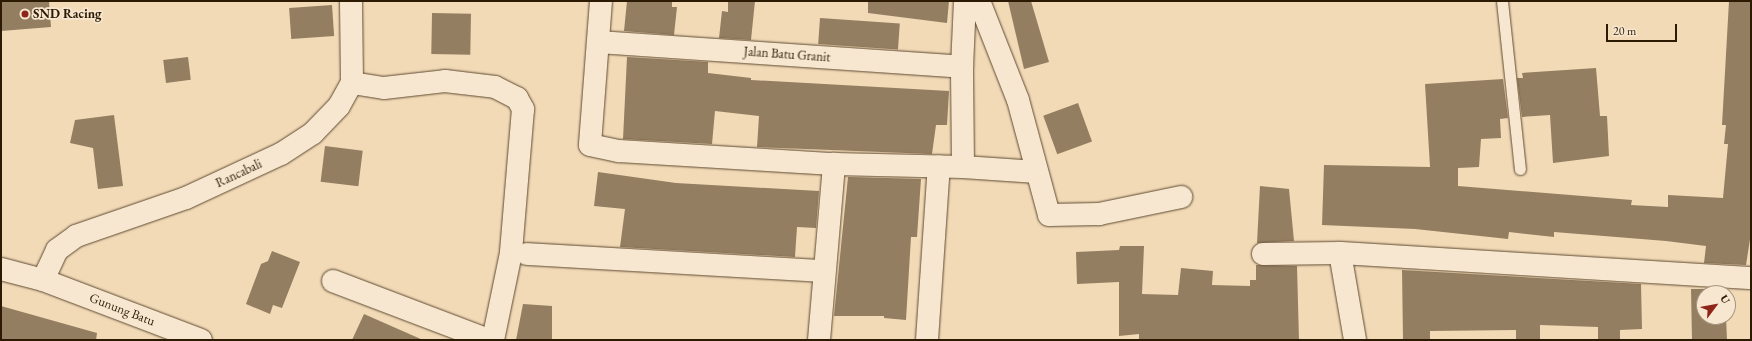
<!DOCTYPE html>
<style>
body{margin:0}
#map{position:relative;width:1752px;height:341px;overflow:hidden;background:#f2dab7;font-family:"EB Garamond",serif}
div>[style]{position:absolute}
.building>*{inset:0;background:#937e61;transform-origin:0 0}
.roads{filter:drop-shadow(0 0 1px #5e4a30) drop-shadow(0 0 1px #5e4a30)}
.service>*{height:11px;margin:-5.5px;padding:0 5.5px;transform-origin:5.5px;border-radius:5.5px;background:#f7e7d0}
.minor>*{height:22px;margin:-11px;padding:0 11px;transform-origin:11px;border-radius:11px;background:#f7e7d0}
.dots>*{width:11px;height:11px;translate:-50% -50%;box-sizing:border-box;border:2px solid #f7e7d0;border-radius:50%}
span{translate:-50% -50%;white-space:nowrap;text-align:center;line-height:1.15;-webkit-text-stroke:3.5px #f7e7d0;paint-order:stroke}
.poi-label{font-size:13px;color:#2c1a03;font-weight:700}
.left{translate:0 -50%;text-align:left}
.street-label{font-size:13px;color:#2c1a03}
.frame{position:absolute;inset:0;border:2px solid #2c1a03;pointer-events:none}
.north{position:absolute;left:1696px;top:285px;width:40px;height:40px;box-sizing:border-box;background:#f7e7d0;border:1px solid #a6957e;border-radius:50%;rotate:58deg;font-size:11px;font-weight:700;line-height:16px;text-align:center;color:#2c1a03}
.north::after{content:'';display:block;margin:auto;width:14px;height:18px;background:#8f2418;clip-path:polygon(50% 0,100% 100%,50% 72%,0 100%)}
.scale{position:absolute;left:1606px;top:24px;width:71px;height:18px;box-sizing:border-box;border:2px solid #2c1a03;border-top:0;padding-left:5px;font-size:12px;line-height:14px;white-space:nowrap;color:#2c1a03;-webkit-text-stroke:3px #f7e7d0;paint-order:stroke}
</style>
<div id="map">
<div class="building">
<div style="clip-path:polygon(1px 1px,49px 1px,51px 27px,1px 31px)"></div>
<div style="clip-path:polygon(627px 1px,672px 1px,672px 7px,677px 7px,674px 35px,624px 31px)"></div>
<div style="clip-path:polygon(728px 1px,755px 1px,751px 40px,719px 38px,722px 11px,728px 12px)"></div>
<div style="clip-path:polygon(868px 1px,949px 1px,947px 23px,868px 13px)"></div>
<div style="clip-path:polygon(1008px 1px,1031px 1px,1049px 62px,1024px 69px)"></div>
<div style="clip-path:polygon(1729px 1px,1751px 1px,1751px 233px,1746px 265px,1704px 263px,1706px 246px,1666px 241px,1554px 232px,1554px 237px,1509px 232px,1508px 239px,1415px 229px,1322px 225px,1324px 165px,1430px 167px,1425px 84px,1503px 79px,1508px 118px,1500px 119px,1501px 138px,1481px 139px,1479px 167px,1458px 168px,1458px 186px,1632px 200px,1631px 205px,1668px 207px,1668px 195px,1723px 198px,1728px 144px,1724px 144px,1726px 125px,1722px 125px)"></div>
<div style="left:332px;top:5px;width:31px;height:43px;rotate:86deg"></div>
<div style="left:432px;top:13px;width:39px;height:41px;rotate:1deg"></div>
<div style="left:820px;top:18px;width:80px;height:26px;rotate:4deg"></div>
<div style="left:188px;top:57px;width:23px;height:25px;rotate:83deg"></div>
<div style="clip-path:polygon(627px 57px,708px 62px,708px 73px,751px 78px,751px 80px,949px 91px,947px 125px,936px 125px,932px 154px,757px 147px,759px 116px,715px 111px,712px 144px,623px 139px)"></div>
<div style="clip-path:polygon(1596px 68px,1600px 116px,1607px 116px,1609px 156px,1553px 163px,1550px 115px,1522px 117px,1517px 78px,1523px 78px,1522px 73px)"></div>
<div style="left:1078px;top:103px;width:41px;height:37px;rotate:70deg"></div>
<div style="clip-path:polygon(114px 115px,123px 186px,98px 189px,93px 148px,70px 143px,75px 120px)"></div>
<div style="left:325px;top:146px;width:38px;height:36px;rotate:7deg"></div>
<div style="clip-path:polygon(598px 172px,676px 183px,819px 191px,816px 228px,797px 227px,795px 257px,620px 247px,625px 209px,594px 206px)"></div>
<div style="clip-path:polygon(848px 177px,921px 179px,917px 237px,911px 237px,906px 320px,884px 318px,884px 316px,834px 316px)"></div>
<div style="clip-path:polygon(1260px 186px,1289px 189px,1294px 241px,1257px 243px)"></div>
<div style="clip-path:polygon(1120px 246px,1144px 246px,1142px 294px,1178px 295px,1181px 268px,1213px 271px,1212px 285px,1250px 286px,1250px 280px,1256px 280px,1256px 265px,1297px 266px,1299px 340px,1139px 340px,1139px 334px,1119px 336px,1119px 282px,1077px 284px,1076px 252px,1119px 250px)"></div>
<div style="clip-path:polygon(272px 251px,300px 262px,282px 308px,273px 305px,270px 314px,246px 304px,261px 264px,268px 261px)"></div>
<div style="clip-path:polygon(1402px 270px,1641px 284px,1642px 329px,1620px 330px,1620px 340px,1598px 340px,1598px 327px,1540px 325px,1540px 340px,1516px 340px,1516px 330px,1430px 331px,1430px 340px,1403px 340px)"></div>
<div style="clip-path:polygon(1691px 289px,1725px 289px,1725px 293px,1704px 293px,1704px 317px,1726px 317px,1727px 340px,1692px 340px)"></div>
<div style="clip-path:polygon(523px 304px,552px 306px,552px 340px,516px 340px)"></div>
<div style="clip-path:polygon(1px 306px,97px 333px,96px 340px,1px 340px)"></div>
<div style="clip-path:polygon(364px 314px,423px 340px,352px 340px)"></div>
</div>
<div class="roads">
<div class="service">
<div style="left:1502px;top:1px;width:169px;rotate:83.9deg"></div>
</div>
<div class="minor">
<div style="left:601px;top:1px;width:144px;rotate:94.4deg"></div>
<div style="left:590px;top:145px;width:30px;rotate:12deg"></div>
<div style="left:619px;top:151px;width:215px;rotate:3.5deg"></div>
<div style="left:834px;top:164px;width:129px;rotate:1.3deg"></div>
<div style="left:963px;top:167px;width:74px;rotate:3.9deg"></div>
<div style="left:979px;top:1px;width:106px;rotate:68.5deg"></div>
<div style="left:1018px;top:100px;width:119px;rotate:74.9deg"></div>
<div style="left:1049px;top:215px;width:50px;rotate:-1.1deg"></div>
<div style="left:1099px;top:214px;width:84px;rotate:-11.7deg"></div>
<div style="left:598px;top:42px;width:365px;rotate:3.9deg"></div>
<div style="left:352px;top:83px;width:32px;rotate:9deg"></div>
<div style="left:384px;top:88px;width:61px;rotate:-6.5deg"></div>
<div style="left:445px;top:81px;width:50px;rotate:6.8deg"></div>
<div style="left:495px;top:87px;width:25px;rotate:27deg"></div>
<div style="left:517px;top:98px;width:13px;rotate:61deg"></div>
<div style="left:523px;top:109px;width:144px;rotate:94.8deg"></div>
<div style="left:511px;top:253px;width:89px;rotate:101.7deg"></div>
<div style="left:963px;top:167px;width:100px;rotate:-90.6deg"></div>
<div style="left:962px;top:67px;width:66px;rotate:-87.4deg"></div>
<div style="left:1340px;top:253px;width:88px;rotate:80.2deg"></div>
<div style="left:527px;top:254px;width:295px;rotate:3.3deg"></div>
<div style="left:1263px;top:254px;width:77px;rotate:-0.7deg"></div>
<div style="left:1340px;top:253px;width:411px;rotate:3.5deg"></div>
<div style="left:1px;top:269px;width:43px;rotate:14.7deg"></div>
<div style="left:43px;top:280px;width:169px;rotate:20.8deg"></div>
<div style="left:43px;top:280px;width:33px;rotate:-65deg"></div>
<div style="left:57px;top:250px;width:24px;rotate:-36deg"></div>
<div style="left:76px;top:236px;width:116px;rotate:-19.1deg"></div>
<div style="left:186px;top:198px;width:105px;rotate:-24.9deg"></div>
<div style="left:281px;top:154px;width:38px;rotate:-33deg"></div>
<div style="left:313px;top:133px;width:37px;rotate:-46deg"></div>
<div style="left:339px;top:106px;width:26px;rotate:-61deg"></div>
<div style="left:352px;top:83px;width:82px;rotate:-90.7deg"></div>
<div style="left:333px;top:281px;width:166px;rotate:20.8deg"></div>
<div style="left:819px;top:340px;width:177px;rotate:-85.1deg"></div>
<div style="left:927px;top:340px;width:174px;rotate:-86.1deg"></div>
</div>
</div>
<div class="dots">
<div style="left:25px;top:14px;background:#8f2418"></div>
</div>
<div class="poi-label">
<span class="left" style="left:33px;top:14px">SND Racing</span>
</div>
<div class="street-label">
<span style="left:787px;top:55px;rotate:4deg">Jalan Batu Granit</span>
<span style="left:239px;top:174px;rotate:-25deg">Rancabali</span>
<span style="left:122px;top:310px;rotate:21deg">Gunung Batu</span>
</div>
<div class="frame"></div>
<div class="north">U</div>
<div class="scale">20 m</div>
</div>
